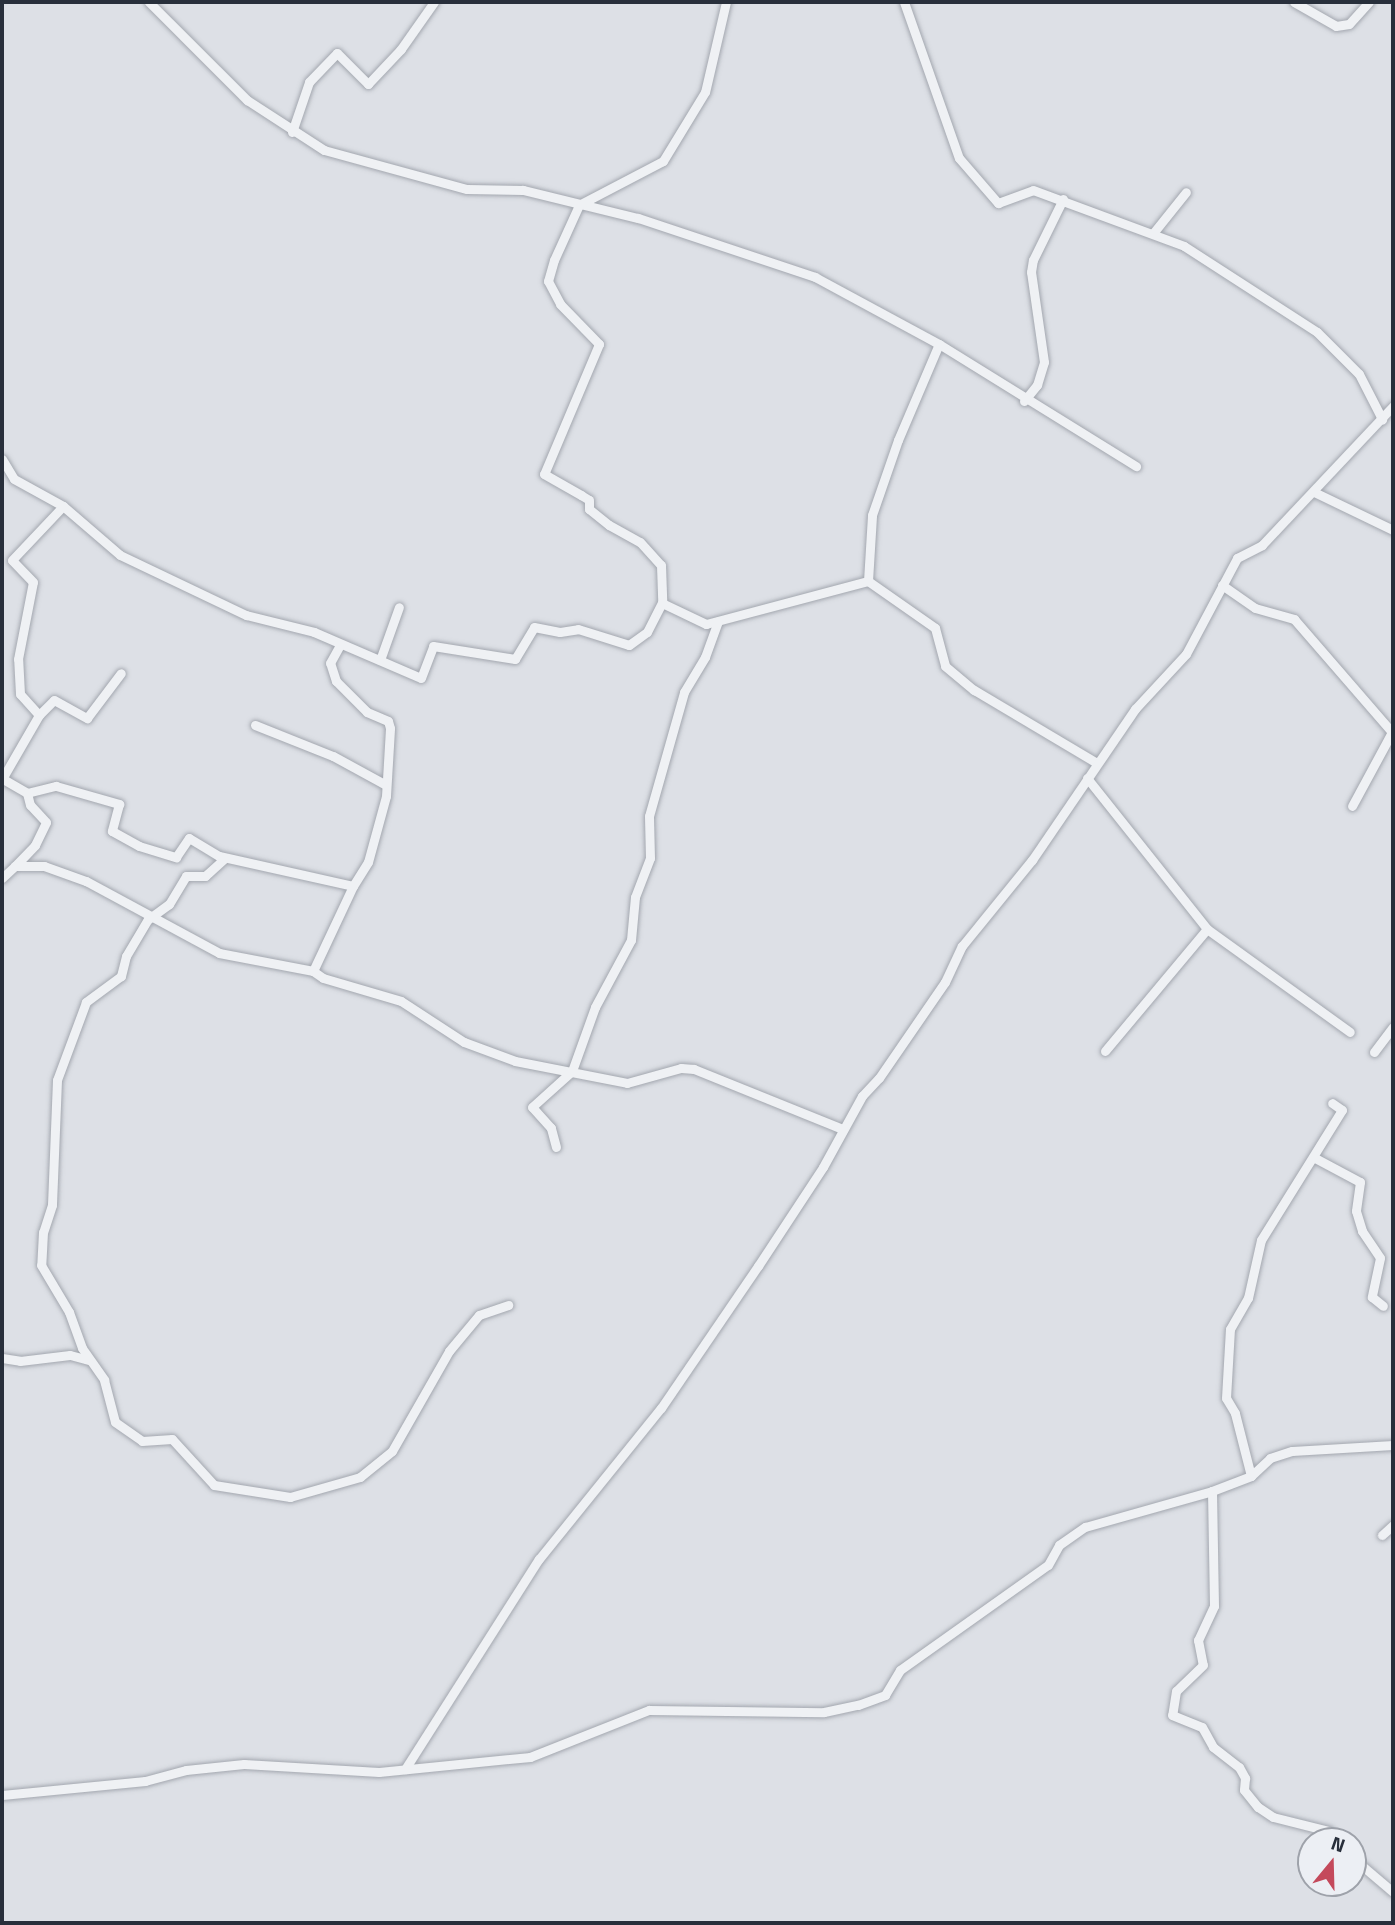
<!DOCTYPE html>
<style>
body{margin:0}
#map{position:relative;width:1395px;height:1925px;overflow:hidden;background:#dde0e6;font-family:"Titillium Web",sans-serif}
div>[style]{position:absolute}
.roads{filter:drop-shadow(0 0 2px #a3a7af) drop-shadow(0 0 2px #a3a7af)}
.minor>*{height:9px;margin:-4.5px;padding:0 4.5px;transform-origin:4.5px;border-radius:4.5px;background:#eff1f4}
span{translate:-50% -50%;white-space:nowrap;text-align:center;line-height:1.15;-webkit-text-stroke:6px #eceff4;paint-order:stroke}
.frame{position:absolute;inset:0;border:4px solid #282f3b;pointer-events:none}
.north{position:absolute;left:1297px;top:1827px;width:70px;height:70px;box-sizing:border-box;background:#eceff4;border:2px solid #9ea2aa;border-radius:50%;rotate:19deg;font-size:19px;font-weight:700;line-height:28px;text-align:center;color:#282f3b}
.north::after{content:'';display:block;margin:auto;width:24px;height:32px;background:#c4495b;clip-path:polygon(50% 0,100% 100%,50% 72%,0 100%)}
</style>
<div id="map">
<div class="roads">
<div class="minor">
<div style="left:149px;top:2px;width:139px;rotate:45deg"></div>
<div style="left:247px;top:100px;width:92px;rotate:33deg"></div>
<div style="left:324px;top:150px;width:148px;rotate:15.3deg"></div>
<div style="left:467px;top:189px;width:56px;rotate:1deg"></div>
<div style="left:523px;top:190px;width:118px;rotate:13.7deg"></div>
<div style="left:638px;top:218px;width:187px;rotate:18.4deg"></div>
<div style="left:815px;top:277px;width:141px;rotate:28.4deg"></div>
<div style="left:939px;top:344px;width:232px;rotate:31.8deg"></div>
<div style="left:726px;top:2px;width:92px;rotate:103.1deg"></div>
<div style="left:705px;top:92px;width:81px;rotate:121.3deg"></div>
<div style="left:663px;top:161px;width:95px;rotate:152.4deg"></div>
<div style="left:579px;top:205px;width:60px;rotate:114.4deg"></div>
<div style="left:554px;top:260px;width:22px;rotate:106deg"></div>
<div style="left:548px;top:281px;width:26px;rotate:62deg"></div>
<div style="left:560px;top:304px;width:56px;rotate:45.7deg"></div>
<div style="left:599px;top:344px;width:141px;rotate:112.9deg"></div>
<div style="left:544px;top:474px;width:43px;rotate:29.6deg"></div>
<div style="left:581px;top:495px;width:9px;rotate:32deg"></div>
<div style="left:589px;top:500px;width:9px;rotate:90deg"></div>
<div style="left:589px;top:509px;width:26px;rotate:39deg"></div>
<div style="left:609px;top:525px;width:35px;rotate:29deg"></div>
<div style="left:640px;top:542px;width:31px;rotate:48deg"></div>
<div style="left:661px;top:565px;width:38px;rotate:88deg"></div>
<div style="left:662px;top:603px;width:49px;rotate:25.5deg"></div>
<div style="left:706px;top:624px;width:168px;rotate:-14.9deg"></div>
<div style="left:904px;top:2px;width:165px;rotate:70.6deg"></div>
<div style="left:959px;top:158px;width:60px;rotate:49.1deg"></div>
<div style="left:998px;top:203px;width:37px;rotate:-20deg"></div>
<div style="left:1033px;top:190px;width:161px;rotate:20.3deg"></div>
<div style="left:1184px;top:246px;width:158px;rotate:32.9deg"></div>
<div style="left:1317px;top:332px;width:59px;rotate:45deg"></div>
<div style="left:1359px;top:374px;width:51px;rotate:62.9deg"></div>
<div style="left:1294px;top:2px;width:48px;rotate:29.7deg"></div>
<div style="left:1336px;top:26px;width:13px;rotate:-9deg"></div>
<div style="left:1349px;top:24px;width:30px;rotate:-48deg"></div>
<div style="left:292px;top:132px;width:53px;rotate:-71.2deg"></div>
<div style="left:309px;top:82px;width:40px;rotate:-46deg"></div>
<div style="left:337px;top:53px;width:44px;rotate:45deg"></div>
<div style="left:368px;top:84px;width:48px;rotate:-46.7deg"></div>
<div style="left:401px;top:49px;width:57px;rotate:-54.9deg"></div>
<div style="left:1154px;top:232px;width:51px;rotate:-51.3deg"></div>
<div style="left:1024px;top:401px;width:21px;rotate:-51deg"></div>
<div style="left:1037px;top:385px;width:24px;rotate:-73deg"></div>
<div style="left:1044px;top:362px;width:91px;rotate:-98.2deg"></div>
<div style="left:1031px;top:272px;width:12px;rotate:-81deg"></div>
<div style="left:1033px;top:260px;width:68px;rotate:-63.8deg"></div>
<div style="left:2px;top:459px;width:23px;rotate:59deg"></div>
<div style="left:14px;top:479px;width:56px;rotate:28.9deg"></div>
<div style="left:63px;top:506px;width:75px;rotate:40.7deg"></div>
<div style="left:120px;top:555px;width:140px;rotate:25.5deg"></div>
<div style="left:246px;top:615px;width:70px;rotate:14deg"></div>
<div style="left:314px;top:632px;width:116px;rotate:23.3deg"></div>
<div style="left:421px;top:678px;width:34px;rotate:-69deg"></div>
<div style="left:433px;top:646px;width:83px;rotate:9deg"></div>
<div style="left:515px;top:659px;width:37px;rotate:-59deg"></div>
<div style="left:534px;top:627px;width:26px;rotate:11deg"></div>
<div style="left:560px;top:632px;width:18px;rotate:-9deg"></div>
<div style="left:578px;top:629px;width:53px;rotate:17.4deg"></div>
<div style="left:629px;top:645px;width:22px;rotate:-36deg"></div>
<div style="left:647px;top:632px;width:33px;rotate:-63deg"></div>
<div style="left:1314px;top:492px;width:88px;rotate:25.7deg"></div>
<div style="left:868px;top:581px;width:82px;rotate:35deg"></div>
<div style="left:935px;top:628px;width:39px;rotate:75deg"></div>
<div style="left:945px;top:666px;width:38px;rotate:40deg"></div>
<div style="left:974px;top:690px;width:143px;rotate:30.7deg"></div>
<div style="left:868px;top:581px;width:66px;rotate:-86.5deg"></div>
<div style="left:872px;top:515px;width:79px;rotate:-70.9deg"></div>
<div style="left:898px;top:440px;width:104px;rotate:-66.9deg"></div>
<div style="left:1222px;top:585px;width:40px;rotate:34.9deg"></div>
<div style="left:1255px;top:608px;width:41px;rotate:15.8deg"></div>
<div style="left:1294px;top:619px;width:150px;rotate:49.1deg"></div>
<div style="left:1392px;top:732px;width:84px;rotate:118.4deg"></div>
<div style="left:380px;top:660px;width:56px;rotate:-70.3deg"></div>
<div style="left:39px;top:715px;width:28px;rotate:-132deg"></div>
<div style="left:20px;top:694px;width:35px;rotate:-93deg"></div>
<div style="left:18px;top:659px;width:78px;rotate:-79deg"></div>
<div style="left:33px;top:582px;width:30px;rotate:-134deg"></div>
<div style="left:12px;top:560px;width:74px;rotate:-46.6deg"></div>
<div style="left:255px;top:725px;width:84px;rotate:21.7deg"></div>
<div style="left:333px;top:756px;width:60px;rotate:28.7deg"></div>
<div style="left:1087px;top:778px;width:193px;rotate:51.5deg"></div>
<div style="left:1207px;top:929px;width:159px;rotate:129.9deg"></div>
<div style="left:2px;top:779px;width:74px;rotate:-60deg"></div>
<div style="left:39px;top:715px;width:21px;rotate:-45deg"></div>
<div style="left:54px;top:700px;width:38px;rotate:29deg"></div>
<div style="left:87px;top:718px;width:56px;rotate:-52.9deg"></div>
<div style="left:3px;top:779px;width:28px;rotate:30deg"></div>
<div style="left:27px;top:793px;width:30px;rotate:-14deg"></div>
<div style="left:56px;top:786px;width:66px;rotate:15.9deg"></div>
<div style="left:119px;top:804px;width:28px;rotate:105deg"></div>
<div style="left:112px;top:831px;width:31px;rotate:29deg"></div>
<div style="left:139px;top:846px;width:39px;rotate:17deg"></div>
<div style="left:176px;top:857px;width:23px;rotate:-56deg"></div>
<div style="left:189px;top:838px;width:35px;rotate:31deg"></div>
<div style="left:219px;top:856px;width:137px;rotate:12.6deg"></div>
<div style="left:353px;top:886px;width:28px;rotate:-58deg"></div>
<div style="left:368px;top:862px;width:68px;rotate:-74.7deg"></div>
<div style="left:386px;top:796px;width:68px;rotate:-86.6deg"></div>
<div style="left:390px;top:728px;width:7px;rotate:-106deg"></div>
<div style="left:388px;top:721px;width:23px;rotate:-157deg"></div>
<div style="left:367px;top:712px;width:44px;rotate:-135deg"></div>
<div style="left:336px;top:681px;width:19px;rotate:-108deg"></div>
<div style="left:330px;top:663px;width:21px;rotate:-61deg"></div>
<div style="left:225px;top:858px;width:27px;rotate:138deg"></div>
<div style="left:205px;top:876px;width:19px;rotate:180deg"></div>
<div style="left:186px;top:876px;width:33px;rotate:121deg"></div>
<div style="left:169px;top:904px;width:26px;rotate:144deg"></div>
<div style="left:148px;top:919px;width:43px;rotate:120.7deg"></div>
<div style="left:126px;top:956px;width:21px;rotate:104deg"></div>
<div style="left:121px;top:976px;width:44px;rotate:143.4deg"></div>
<div style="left:86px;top:1002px;width:83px;rotate:110.4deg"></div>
<div style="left:57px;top:1080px;width:125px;rotate:92.3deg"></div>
<div style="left:52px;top:1205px;width:28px;rotate:108deg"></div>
<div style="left:43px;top:1232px;width:33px;rotate:93deg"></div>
<div style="left:41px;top:1265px;width:55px;rotate:59.2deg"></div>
<div style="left:69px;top:1312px;width:38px;rotate:70deg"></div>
<div style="left:82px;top:1348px;width:39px;rotate:55deg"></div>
<div style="left:104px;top:1380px;width:43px;rotate:75.3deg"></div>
<div style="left:115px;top:1422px;width:33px;rotate:35deg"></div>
<div style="left:142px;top:1441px;width:30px;rotate:-4deg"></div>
<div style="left:172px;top:1439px;width:62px;rotate:47.6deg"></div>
<div style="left:214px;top:1485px;width:77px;rotate:9deg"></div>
<div style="left:290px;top:1497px;width:73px;rotate:-15.9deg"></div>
<div style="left:360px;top:1477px;width:41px;rotate:-39.1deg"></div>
<div style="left:392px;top:1451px;width:115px;rotate:-60.3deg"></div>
<div style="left:449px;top:1351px;width:47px;rotate:-50.2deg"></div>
<div style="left:479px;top:1315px;width:31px;rotate:-19deg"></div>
<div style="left:15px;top:866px;width:29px;rotate:-46deg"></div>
<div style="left:35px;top:845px;width:25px;rotate:-64deg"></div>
<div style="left:46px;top:822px;width:23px;rotate:-133deg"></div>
<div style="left:30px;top:805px;width:12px;rotate:-104deg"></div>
<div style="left:2px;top:878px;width:18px;rotate:-43deg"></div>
<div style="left:15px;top:866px;width:29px"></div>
<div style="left:44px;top:866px;width:45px;rotate:19.7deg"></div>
<div style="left:86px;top:881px;width:151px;rotate:28.4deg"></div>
<div style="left:219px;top:953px;width:96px;rotate:10.8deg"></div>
<div style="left:313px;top:971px;width:94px;rotate:-64.8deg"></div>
<div style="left:1207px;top:929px;width:176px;rotate:35.8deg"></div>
<div style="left:313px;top:971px;width:12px;rotate:35deg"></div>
<div style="left:323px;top:978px;width:81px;rotate:16.4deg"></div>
<div style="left:401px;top:1001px;width:75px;rotate:33.1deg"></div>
<div style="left:464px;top:1042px;width:54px;rotate:20.4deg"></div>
<div style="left:515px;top:1061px;width:114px;rotate:11.1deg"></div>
<div style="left:627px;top:1083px;width:56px;rotate:-15.5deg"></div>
<div style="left:681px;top:1068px;width:13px;rotate:4deg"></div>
<div style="left:694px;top:1069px;width:157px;rotate:22deg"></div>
<div style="left:1374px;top:1052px;width:31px;rotate:-53deg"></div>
<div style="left:556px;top:1147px;width:20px;rotate:-105deg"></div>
<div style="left:551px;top:1128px;width:28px;rotate:-132deg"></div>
<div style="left:532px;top:1107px;width:54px;rotate:-42deg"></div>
<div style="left:572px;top:1071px;width:68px;rotate:-70.2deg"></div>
<div style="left:595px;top:1007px;width:76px;rotate:-61.8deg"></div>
<div style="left:631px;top:940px;width:43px;rotate:-84.7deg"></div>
<div style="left:635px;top:897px;width:42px;rotate:-69deg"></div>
<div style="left:650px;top:858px;width:42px;rotate:-91.4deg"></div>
<div style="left:649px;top:816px;width:129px;rotate:-74.2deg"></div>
<div style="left:684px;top:692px;width:41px;rotate:-59deg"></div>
<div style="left:705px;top:657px;width:38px;rotate:-70deg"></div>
<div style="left:1315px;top:1158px;width:51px;rotate:28.1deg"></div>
<div style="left:1360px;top:1182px;width:29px;rotate:98deg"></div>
<div style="left:1356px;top:1211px;width:21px;rotate:73deg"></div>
<div style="left:1362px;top:1231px;width:32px;rotate:56deg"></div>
<div style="left:1380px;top:1258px;width:40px;rotate:102deg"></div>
<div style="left:1372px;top:1297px;width:14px;rotate:39deg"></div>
<div style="left:2px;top:1358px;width:18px;rotate:9deg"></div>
<div style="left:20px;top:1361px;width:50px;rotate:-6.8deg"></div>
<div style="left:70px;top:1355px;width:20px;rotate:15deg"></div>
<div style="left:1251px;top:1476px;width:65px;rotate:-104.3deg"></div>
<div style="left:1235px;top:1413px;width:17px;rotate:-121deg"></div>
<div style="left:1226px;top:1398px;width:69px;rotate:-86.7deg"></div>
<div style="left:1230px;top:1329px;width:36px;rotate:-60deg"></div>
<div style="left:1248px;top:1298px;width:59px;rotate:-77.4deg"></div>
<div style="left:1261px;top:1240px;width:153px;rotate:-58.1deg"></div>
<div style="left:1342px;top:1110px;width:12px;rotate:-145deg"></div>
<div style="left:1212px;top:1491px;width:115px;rotate:89deg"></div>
<div style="left:1214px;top:1606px;width:38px;rotate:115deg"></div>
<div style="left:1198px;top:1640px;width:25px;rotate:79deg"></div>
<div style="left:1203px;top:1665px;width:37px;rotate:136deg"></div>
<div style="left:1176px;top:1691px;width:24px;rotate:99deg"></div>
<div style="left:1172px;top:1715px;width:32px;rotate:22deg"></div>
<div style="left:1202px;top:1727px;width:23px;rotate:61deg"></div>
<div style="left:1213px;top:1747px;width:33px;rotate:38deg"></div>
<div style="left:1239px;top:1767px;width:13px;rotate:61deg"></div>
<div style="left:1245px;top:1778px;width:12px;rotate:95deg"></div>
<div style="left:1244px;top:1790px;width:22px;rotate:51deg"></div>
<div style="left:1258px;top:1807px;width:18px;rotate:34deg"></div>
<div style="left:1273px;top:1817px;width:58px;rotate:14deg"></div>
<div style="left:1329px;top:1831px;width:12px;rotate:55deg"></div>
<div style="left:1382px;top:1535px;width:15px;rotate:-42deg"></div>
<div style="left:405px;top:1769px;width:249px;rotate:-57.5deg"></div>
<div style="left:539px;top:1559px;width:194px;rotate:-51.1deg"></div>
<div style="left:661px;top:1408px;width:172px;rotate:-55.7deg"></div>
<div style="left:758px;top:1266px;width:118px;rotate:-56.7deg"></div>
<div style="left:823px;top:1167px;width:81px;rotate:-61.2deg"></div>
<div style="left:862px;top:1096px;width:25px;rotate:-47deg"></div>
<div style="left:879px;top:1078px;width:116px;rotate:-55.5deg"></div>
<div style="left:945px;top:982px;width:40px;rotate:-65deg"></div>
<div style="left:962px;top:946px;width:111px;rotate:-50.9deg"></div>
<div style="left:1032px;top:860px;width:183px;rotate:-55.7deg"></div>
<div style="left:1135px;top:709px;width:75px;rotate:-47.2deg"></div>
<div style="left:1186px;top:654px;width:109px;rotate:-62deg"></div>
<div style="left:1237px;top:558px;width:28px;rotate:-27deg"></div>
<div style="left:1262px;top:545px;width:191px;rotate:-46.7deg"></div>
<div style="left:2px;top:1795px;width:144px;rotate:-5.6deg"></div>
<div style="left:145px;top:1781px;width:42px;rotate:-15deg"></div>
<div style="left:186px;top:1770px;width:58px;rotate:-5.9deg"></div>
<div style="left:244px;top:1764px;width:135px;rotate:3.4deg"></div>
<div style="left:379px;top:1772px;width:152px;rotate:-5.7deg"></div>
<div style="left:530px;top:1757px;width:128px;rotate:-21.6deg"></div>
<div style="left:649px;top:1710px;width:175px;rotate:0.7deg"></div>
<div style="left:824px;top:1712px;width:35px;rotate:-12deg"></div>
<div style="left:858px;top:1705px;width:29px;rotate:-20deg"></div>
<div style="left:885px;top:1695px;width:29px;rotate:-59deg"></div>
<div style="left:900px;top:1670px;width:181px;rotate:-35.4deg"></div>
<div style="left:1048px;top:1565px;width:23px;rotate:-61deg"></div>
<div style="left:1059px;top:1545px;width:32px;rotate:-35deg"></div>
<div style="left:1085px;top:1527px;width:132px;rotate:-15.8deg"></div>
<div style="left:1212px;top:1491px;width:42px;rotate:-21deg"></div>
<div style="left:1251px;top:1476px;width:26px;rotate:-43deg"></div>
<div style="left:1270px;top:1458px;width:23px;rotate:-18deg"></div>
<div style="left:1292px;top:1451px;width:101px;rotate:-3.4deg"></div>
<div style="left:1353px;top:1858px;width:52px;rotate:40.4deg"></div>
</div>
</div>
<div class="frame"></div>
<div class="north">N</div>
</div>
